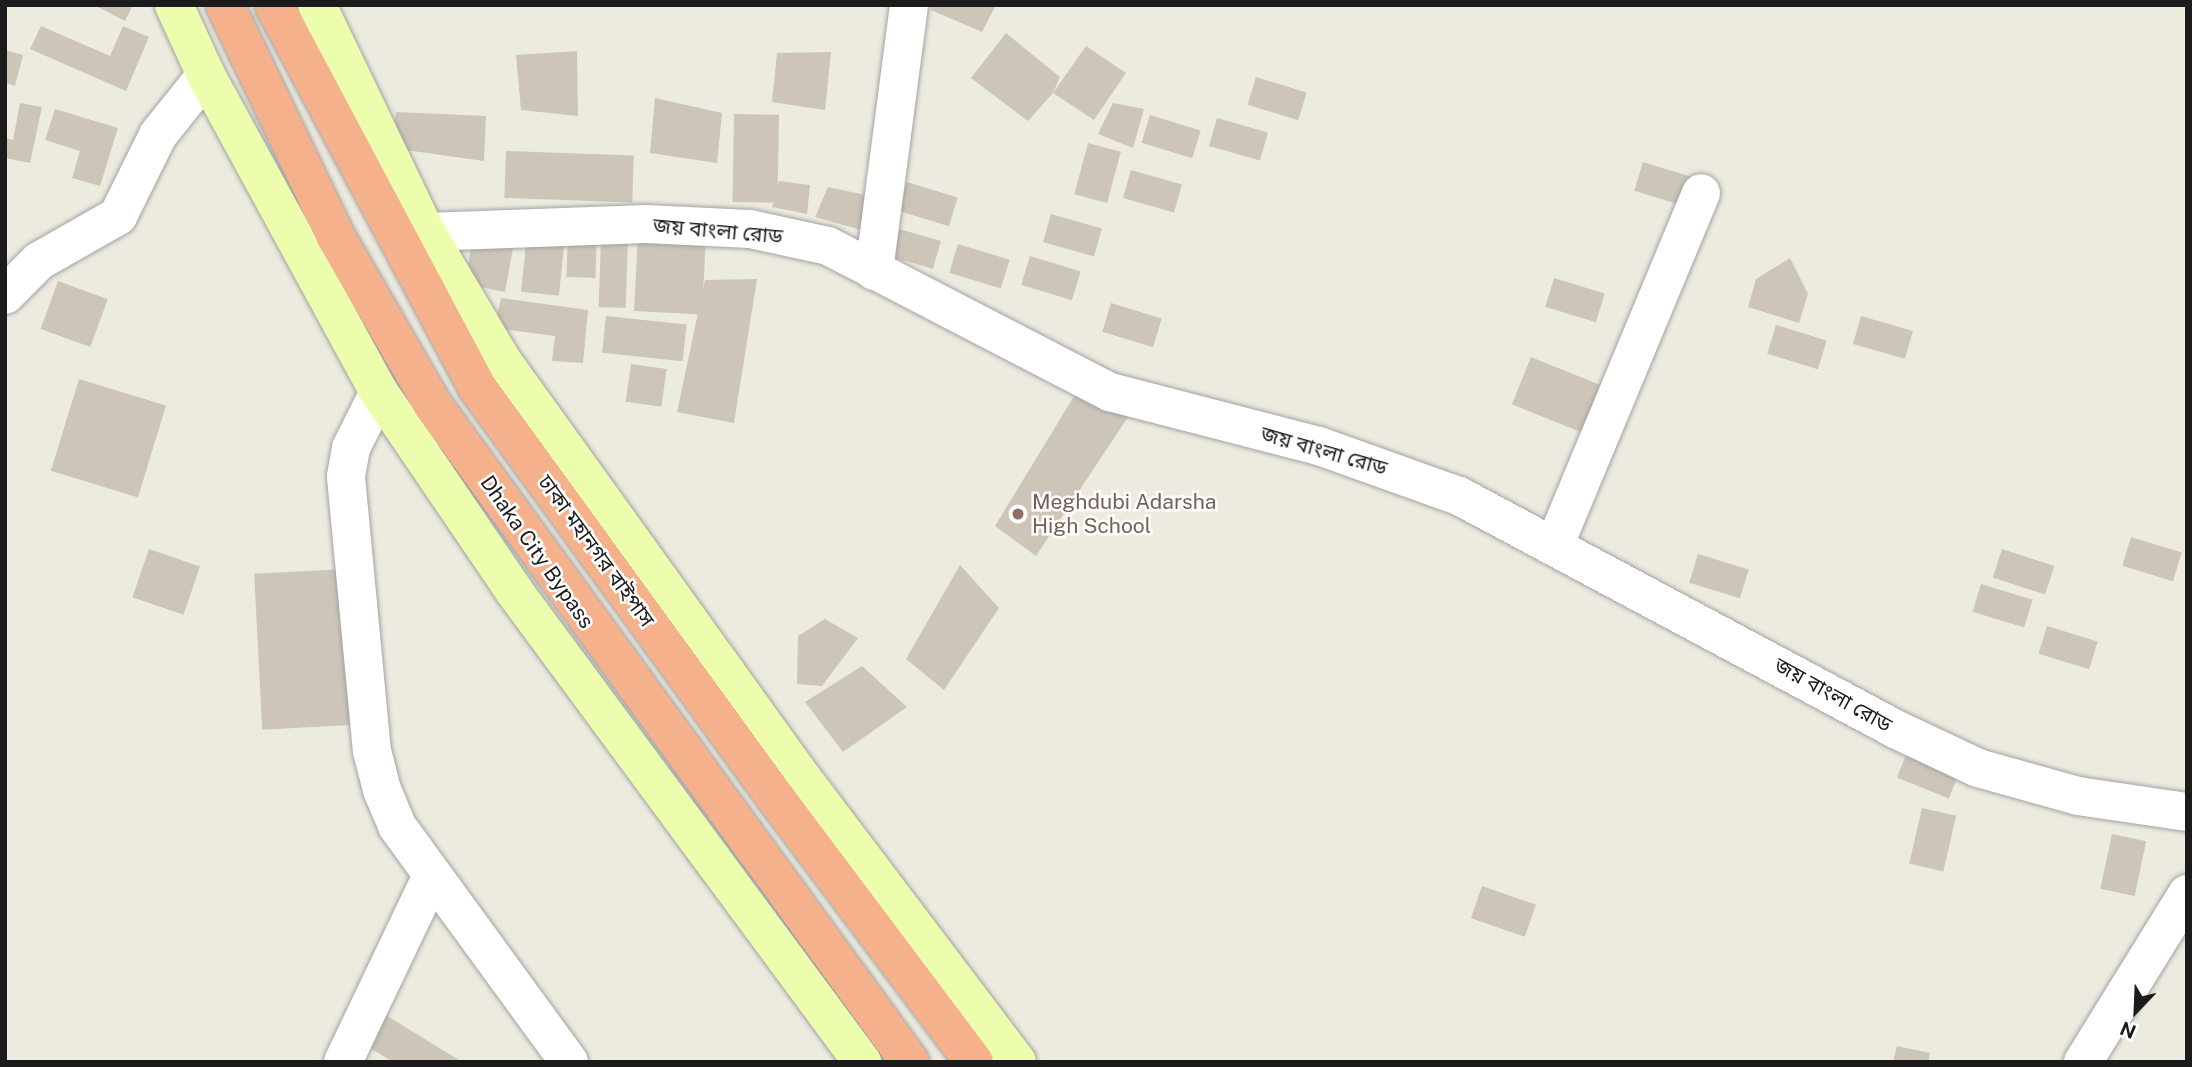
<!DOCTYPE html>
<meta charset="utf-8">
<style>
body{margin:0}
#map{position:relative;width:2192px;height:1067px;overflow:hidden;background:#edebdf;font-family:"Public Sans","Noto Sans Bengali",sans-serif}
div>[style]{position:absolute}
.building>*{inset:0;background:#cdc5b8;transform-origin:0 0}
.roads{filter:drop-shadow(0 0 2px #a2a2a2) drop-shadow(0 0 2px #a2a2a2)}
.minor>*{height:38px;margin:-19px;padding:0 19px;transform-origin:19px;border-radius:19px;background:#fff}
.tertiary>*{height:38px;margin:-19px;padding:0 19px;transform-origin:19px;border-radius:19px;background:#fff}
.secondary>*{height:38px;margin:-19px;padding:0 19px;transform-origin:19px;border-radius:19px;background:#ecfdae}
.trunk>*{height:38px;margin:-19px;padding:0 19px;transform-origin:19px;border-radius:19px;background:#f5b18b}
.dots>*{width:19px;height:19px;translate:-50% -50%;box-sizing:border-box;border:4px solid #fff;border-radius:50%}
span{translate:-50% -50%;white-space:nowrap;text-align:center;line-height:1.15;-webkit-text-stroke:5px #fff;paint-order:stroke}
.street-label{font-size:21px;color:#1b1b1b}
.education-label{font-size:21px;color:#785e54}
.left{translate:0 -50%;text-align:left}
.frame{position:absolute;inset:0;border:7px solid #1b1b1b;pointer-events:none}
.north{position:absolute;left:2101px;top:976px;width:70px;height:70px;-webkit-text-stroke:5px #fff;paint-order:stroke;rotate:203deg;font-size:19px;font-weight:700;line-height:28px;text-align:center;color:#1b1b1b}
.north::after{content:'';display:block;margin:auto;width:24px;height:32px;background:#1b1b1b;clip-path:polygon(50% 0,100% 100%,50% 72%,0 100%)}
</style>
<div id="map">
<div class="building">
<div style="clip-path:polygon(94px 5px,133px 5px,125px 21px)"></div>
<div style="clip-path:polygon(932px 5px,996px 5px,982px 32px,931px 10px)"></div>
<div style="clip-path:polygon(41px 26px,110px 56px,123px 26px,149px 37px,126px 91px,30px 49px)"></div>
<div style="clip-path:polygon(1006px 33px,1060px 77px,1053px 93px,1086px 46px,1126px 73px,1094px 120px,1053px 93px,1028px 121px,971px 78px)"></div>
<div style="clip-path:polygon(5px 50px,23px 55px,15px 86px,5px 83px)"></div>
<div style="clip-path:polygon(577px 51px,578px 116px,521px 110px,516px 55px)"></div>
<div style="clip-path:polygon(831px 52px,825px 110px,772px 102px,777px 53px)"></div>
<div style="left:1256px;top:77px;width:53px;height:29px;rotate:17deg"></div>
<div style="clip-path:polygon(655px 98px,722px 113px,717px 163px,650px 153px)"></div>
<div style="clip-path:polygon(20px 103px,42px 107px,30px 163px,5px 158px,5px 138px,13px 140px)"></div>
<div style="clip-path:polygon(1113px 103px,1144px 109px,1133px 148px,1098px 134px)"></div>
<div style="clip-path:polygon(55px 109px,118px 128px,100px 186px,72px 178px,80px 151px,45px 140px)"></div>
<div style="clip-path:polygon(396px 112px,486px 116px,484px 161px,391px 148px)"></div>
<div style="left:734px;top:114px;width:45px;height:88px;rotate:1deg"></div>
<div style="left:1150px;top:115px;width:53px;height:29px;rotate:17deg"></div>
<div style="left:1217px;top:118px;width:53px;height:29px;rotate:16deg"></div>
<div style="left:1088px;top:143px;width:34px;height:53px;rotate:15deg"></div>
<div style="left:506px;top:151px;width:128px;height:47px;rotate:2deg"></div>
<div style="left:1643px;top:162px;width:53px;height:30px;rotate:17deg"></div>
<div style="left:1131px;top:170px;width:53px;height:29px;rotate:16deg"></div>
<div style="clip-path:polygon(779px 181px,810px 185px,807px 214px,772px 207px)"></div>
<div style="left:907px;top:182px;width:53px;height:30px;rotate:17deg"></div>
<div style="clip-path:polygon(828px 187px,875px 197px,865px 231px,815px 217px)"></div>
<div style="left:1051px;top:214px;width:53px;height:29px;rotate:16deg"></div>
<div style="left:889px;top:226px;width:54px;height:29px;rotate:16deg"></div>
<div style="left:568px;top:232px;width:29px;height:45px;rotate:2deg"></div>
<div style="left:527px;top:235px;width:38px;height:57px;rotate:6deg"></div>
<div style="left:638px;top:235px;width:68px;height:76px;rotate:3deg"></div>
<div style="clip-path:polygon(515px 237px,505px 292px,466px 284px,472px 238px)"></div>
<div style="left:601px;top:239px;width:27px;height:68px;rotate:2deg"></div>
<div style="left:958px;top:244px;width:54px;height:30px;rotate:17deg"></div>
<div style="left:1030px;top:256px;width:53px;height:30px;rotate:17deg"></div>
<div style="clip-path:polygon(1790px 258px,1808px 294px,1799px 323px,1748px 307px,1756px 279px)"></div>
<div style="left:1554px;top:278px;width:53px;height:30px;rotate:17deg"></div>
<div style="clip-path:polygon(757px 279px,734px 423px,677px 412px,705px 280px)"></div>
<div style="left:58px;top:281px;width:53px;height:51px;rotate:20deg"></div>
<div style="clip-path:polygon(501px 298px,588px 310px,583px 363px,552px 361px,555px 336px,494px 328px)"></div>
<div style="left:1111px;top:303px;width:53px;height:30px;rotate:17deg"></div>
<div style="left:606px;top:316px;width:81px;height:37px;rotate:6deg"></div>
<div style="left:1861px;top:316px;width:54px;height:29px;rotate:16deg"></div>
<div style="left:1776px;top:325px;width:53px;height:30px;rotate:17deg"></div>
<div style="left:1531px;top:357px;width:80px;height:51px;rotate:22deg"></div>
<div style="left:631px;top:364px;width:36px;height:38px;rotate:8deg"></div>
<div style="left:79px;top:379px;width:91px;height:96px;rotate:17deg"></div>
<div style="clip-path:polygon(1076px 393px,1128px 417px,1036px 556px,995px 526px)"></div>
<div style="left:2131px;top:537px;width:53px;height:30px;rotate:17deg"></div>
<div style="left:149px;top:549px;width:54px;height:51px;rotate:19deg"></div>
<div style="left:2002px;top:549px;width:55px;height:30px;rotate:18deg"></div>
<div style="left:1698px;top:554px;width:53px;height:30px;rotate:17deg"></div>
<div style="clip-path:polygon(960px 565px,999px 608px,944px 690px,906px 659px)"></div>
<div style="left:347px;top:569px;width:156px;height:93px;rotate:87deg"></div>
<div style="left:1981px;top:584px;width:54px;height:29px;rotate:17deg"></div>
<div style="clip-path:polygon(825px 619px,858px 638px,822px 686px,797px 684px,798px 636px)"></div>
<div style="left:2047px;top:626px;width:53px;height:29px;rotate:17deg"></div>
<div style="clip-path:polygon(862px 666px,907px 707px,843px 752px,805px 702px)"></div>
<div style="left:1910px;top:745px;width:56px;height:35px;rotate:22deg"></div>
<div style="left:1922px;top:808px;width:35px;height:57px;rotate:13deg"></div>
<div style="left:2112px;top:834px;width:35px;height:56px;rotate:12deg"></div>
<div style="left:1482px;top:886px;width:57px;height:34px;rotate:19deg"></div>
<div style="clip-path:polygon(384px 1014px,459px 1060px,393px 1062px,365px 1045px)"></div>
<div style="clip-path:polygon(1897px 1046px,1930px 1053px,1928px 1062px,1893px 1062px)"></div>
</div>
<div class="roads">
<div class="minor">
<div style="left:874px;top:271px;width:268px;rotate:-82.5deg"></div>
<div style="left:5px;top:295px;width:48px;rotate:-45deg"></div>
<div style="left:39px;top:261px;width:91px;rotate:-29.7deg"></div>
<div style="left:118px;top:216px;width:90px;rotate:-63.7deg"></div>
<div style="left:158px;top:135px;width:77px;rotate:-51.3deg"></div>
<div style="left:379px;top:392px;width:63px;rotate:116.6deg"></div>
<div style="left:351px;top:448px;width:29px;rotate:100deg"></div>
<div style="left:346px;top:477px;width:275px;rotate:84.6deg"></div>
<div style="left:372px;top:751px;width:40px;rotate:75.6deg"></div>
<div style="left:382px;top:790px;width:39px;rotate:67deg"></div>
<div style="left:397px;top:826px;width:292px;rotate:53.9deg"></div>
<div style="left:1555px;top:544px;width:380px;rotate:-67.4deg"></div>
<div style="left:343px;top:1062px;width:207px;rotate:-64.5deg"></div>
<div style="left:2083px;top:1062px;width:198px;rotate:-58.2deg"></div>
</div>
<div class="tertiary">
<div style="left:426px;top:232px;width:220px;rotate:-2.1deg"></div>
<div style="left:646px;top:224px;width:104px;rotate:2.8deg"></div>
<div style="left:750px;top:229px;width:80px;rotate:12.3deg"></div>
<div style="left:828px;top:246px;width:318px;rotate:27.4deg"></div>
<div style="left:1110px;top:392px;width:216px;rotate:14.5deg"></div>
<div style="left:1319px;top:446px;width:149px;rotate:19.7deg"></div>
<div style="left:1459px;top:496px;width:492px;rotate:28.1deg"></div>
<div style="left:1893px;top:728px;width:94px;rotate:25.2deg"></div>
<div style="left:1978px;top:768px;width:104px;rotate:15.6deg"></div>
<div style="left:2078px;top:796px;width:110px;rotate:8.4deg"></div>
</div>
<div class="secondary">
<div style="left:174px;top:5px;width:77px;rotate:65.4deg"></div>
<div style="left:206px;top:75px;width:361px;rotate:61.4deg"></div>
<div style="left:379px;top:392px;width:240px;rotate:55.8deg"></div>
<div style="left:514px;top:591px;width:586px;rotate:53.54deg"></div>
<div style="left:317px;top:5px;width:252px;rotate:64.4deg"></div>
<div style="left:426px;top:232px;width:147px;rotate:59.4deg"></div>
<div style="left:501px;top:359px;width:507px;rotate:54.3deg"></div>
<div style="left:797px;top:771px;width:365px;rotate:52.9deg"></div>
</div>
<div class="trunk">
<div style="left:225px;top:5px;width:257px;rotate:64.4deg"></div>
<div style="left:336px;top:237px;width:194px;rotate:60deg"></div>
<div style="left:433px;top:405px;width:812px;rotate:54.02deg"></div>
<div style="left:274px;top:5px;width:433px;rotate:62deg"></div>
<div style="left:477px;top:387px;width:507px;rotate:53.99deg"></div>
<div style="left:775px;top:797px;width:331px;rotate:53.1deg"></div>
</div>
</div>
<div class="dots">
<div style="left:1018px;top:514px;background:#8d6e63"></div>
</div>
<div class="street-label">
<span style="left:718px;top:231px;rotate:5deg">জয় বাংলা রোড</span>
<span style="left:1324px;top:451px;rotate:16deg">জয় বাংলা রোড</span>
<span style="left:596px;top:551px;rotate:54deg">ঢাকা মহানগর বাইপাস</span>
<span style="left:537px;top:552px;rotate:55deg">Dhaka City Bypass</span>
<span style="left:1833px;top:695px;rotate:29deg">জয় বাংলা রোড</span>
</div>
<div class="education-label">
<span class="left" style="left:1032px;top:514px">Meghdubi Adarsha<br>High School</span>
</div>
<div class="frame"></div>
<div class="north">N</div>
</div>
